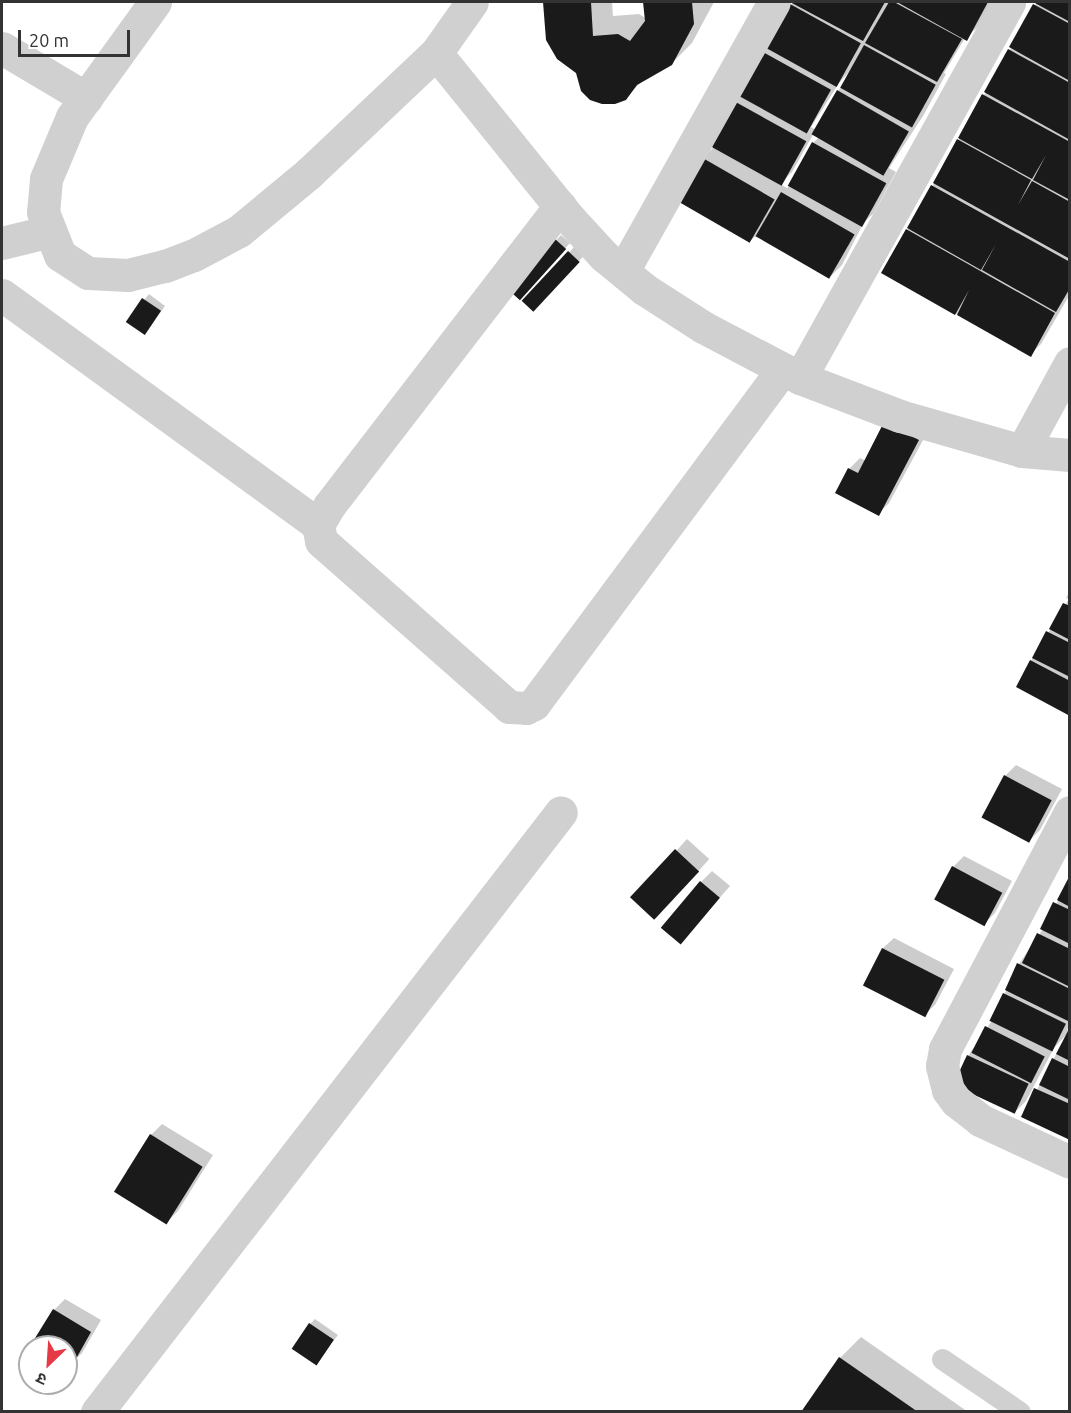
<!DOCTYPE html>
<meta charset="utf-8">
<style>
body{margin:0}
#map{position:relative;width:1071px;height:1413px;overflow:hidden;background:#fff;font-family:Ubuntu,"Noto Sans Devanagari",sans-serif}
div>[style]{position:absolute}
.shadow>*{inset:0;background:#0003;transform-origin:0 0}
.building>*{inset:0;background:#1a1a1a;transform-origin:0 0}
.lane>*{height:21px;margin:-10.5px;padding:0 10.5px;transform-origin:10.5px;border-radius:10.5px;background:#d0d0d0}
.street>*{height:33px;margin:-16.5px;padding:0 16.5px;transform-origin:16.5px;border-radius:16.5px;background:#d0d0d0}
span{translate:-50% -50%;white-space:nowrap;text-align:center;line-height:1.15;-webkit-text-stroke:6px #fff;paint-order:stroke}
.frame{position:absolute;inset:0;border:3px solid #333;pointer-events:none}
.north{position:absolute;left:18px;top:1335px;width:60px;height:60px;box-sizing:border-box;background:#fff;border:2px solid #adadad;border-radius:50%;rotate:205deg;font-size:16px;font-weight:700;line-height:24px;text-align:center;color:#333}
.north::after{content:'';display:block;margin:auto;width:21px;height:27px;background:#e63946;clip-path:polygon(50% 0,100% 100%,50% 72%,0 100%)}
.scale{position:absolute;left:18px;top:30px;width:112px;height:27px;box-sizing:border-box;border:3px solid #333;border-top:0;padding-left:8px;font-size:18px;line-height:21px;white-space:nowrap;color:#333;-webkit-text-stroke:4px #fff;paint-order:stroke}
</style>
<div id="map">
<div class="shadow">
<div style="clip-path:polygon(545px 2px,612px 2px,613px 16px,639px 14px,647px 19px,645px 2px,714px 2px,692px 43px,671px 64px,644px 79px,625px 98px,547px 40px)"></div>
<div style="clip-path:polygon(evenodd,793px 2px,992px 2px,977px 28px,965px 38px,944px 73px,946px 74px,923px 116px,889px 168px,896px 172px,873px 214px,864px 222px,842px 265px,831px 276px,757px 235px,751px 240px,703px 158px,715px 146px,709px 143px,793px 2px,849px 72px,816px 130px,811px 127px,839px 83px,849px 72px,793px 2px,814px 133px,819px 137px,813px 143px,790px 185px,787px 188px,780px 184px,792px 172px,814px 133px)"></div>
<div style="clip-path:polygon(1037px 2px,1070px 2px,1070px 294px,1041px 344px,1030px 355px,883px 273px)"></div>
<div style="clip-path:polygon(561px 235px,570px 243px,526px 293px,511px 289px)"></div>
<div style="left:574px;top:247px;width:13px;height:74px;rotate:42deg"></div>
<div style="clip-path:polygon(149px 294px,165px 306px,149px 328px,127px 321px)"></div>
<div style="clip-path:polygon(886px 423px,929px 429px,889px 503px,878px 514px,849px 469px,860px 458px,866px 461px)"></div>
<div style="clip-path:polygon(1070px 591px,1070px 714px,1031px 661px,1069px 599px,1066px 598px)"></div>
<div style="clip-path:polygon(1016px 765px,1062px 789px,1040px 830px,1029px 841px,1005px 776px)"></div>
<div style="left:687px;top:839px;width:30px;height:80px;rotate:42deg"></div>
<div style="clip-path:polygon(964px 856px,1012px 881px,995px 913px,984px 924px,953px 867px)"></div>
<div style="clip-path:polygon(712px 871px,730px 886px,681px 942px,701px 882px)"></div>
<div style="clip-path:polygon(1070px 878px,1070px 1025px,1067px 1030px,1070px 1029px,1070px 1138px,1023px 1116px,1067px 1034px,1054px 1048px,1026px 1101px,1015px 1112px,968px 1056px,991px 1022px,1019px 964px,1043px 929px)"></div>
<div style="clip-path:polygon(894px 938px,954px 969px,935px 1005px,924px 1015px,864px 984px,883px 948px)"></div>
<div style="clip-path:polygon(162px 1124px,213px 1155px,178px 1211px,167px 1222px,116px 1191px,151px 1135px)"></div>
<div style="clip-path:polygon(65px 1299px,101px 1320px,82px 1353px,71px 1364px,66px 1361px,66px 1347px,42px 1347px,54px 1310px)"></div>
<div style="clip-path:polygon(315px 1319px,338px 1335px,316px 1363px,310px 1324px)"></div>
<div style="clip-path:polygon(861px 1337px,968px 1412px,803px 1412px,840px 1358px)"></div>
</div>
<div class="building">
<div style="clip-path:polygon(543px 2px,591px 2px,593px 36px,618px 34px,630px 41px,645px 21px,643px 2px,692px 2px,694px 24px,672px 65px,637px 85px,626px 100px,615px 104px,602px 104px,590px 100px,581px 91px,576px 73px,557px 59px,546px 40px)"></div>
<div style="clip-path:polygon(790px 2px,885px 2px,863px 41px)"></div>
<div style="clip-path:polygon(889px 2px,894px 2px,962px 39px,937px 82px,865px 43px)"></div>
<div style="clip-path:polygon(897px 2px,988px 2px,967px 41px)"></div>
<div style="clip-path:polygon(1033px 2px,1070px 2px,1070px 22px)"></div>
<div style="left:790px;top:4px;width:81px;height:50px;rotate:29deg"></div>
<div style="clip-path:polygon(1033px 4px,1070px 24px,1070px 81px,1009px 47px)"></div>
<div style="left:864px;top:45px;width:82px;height:49px;rotate:29deg"></div>
<div style="clip-path:polygon(1008px 49px,1070px 83px,1070px 140px,984px 92px)"></div>
<div style="left:761px;top:51px;width:80px;height:50px;rotate:29deg"></div>
<div style="left:837px;top:90px;width:83px;height:51px;rotate:30deg"></div>
<div style="clip-path:polygon(982px 94px,1070px 142px,1070px 200px,1033px 180px,1046px 155px,1032px 179px,958px 138px)"></div>
<div style="left:732px;top:100px;width:85px;height:51px;rotate:29deg"></div>
<div style="clip-path:polygon(957px 139px,1031px 180px,1018px 205px,1032px 181px,1070px 202px,1070px 259px,933px 183px)"></div>
<div style="left:812px;top:142px;width:85px;height:50px;rotate:29deg"></div>
<div style="left:701px;top:157px;width:85px;height:50px;rotate:30deg"></div>
<div style="clip-path:polygon(931px 185px,1070px 262px,1070px 288px,1056px 312px,982px 270px,996px 244px,981px 270px,907px 228px)"></div>
<div style="left:781px;top:192px;width:85px;height:51px;rotate:30deg"></div>
<div style="clip-path:polygon(906px 229px,1055px 313px,1031px 357px,957px 315px,969px 290px,955px 315px,881px 273px)"></div>
<div style="left:555px;top:239px;width:15px;height:69px;rotate:42deg"></div>
<div style="left:568px;top:251px;width:16px;height:68px;rotate:43deg"></div>
<div style="left:142px;top:298px;width:23px;height:29px;rotate:34deg"></div>
<div style="clip-path:polygon(884px 422px,919px 440px,879px 516px,835px 493px,848px 468px,858px 473px)"></div>
<div style="clip-path:polygon(1063px 603px,1070px 606px,1070px 640px,1049px 629px)"></div>
<div style="clip-path:polygon(1046px 631px,1070px 643px,1070px 677px,1032px 658px)"></div>
<div style="clip-path:polygon(1030px 660px,1070px 681px,1070px 716px,1016px 687px)"></div>
<div style="left:1004px;top:775px;width:54px;height:48px;rotate:28deg"></div>
<div style="left:675px;top:849px;width:33px;height:66px;rotate:43deg"></div>
<div style="left:952px;top:866px;width:57px;height:38px;rotate:28deg"></div>
<div style="clip-path:polygon(1070px 875px,1070px 907px,1057px 900px)"></div>
<div style="left:700px;top:881px;width:26px;height:61px;rotate:40deg"></div>
<div style="clip-path:polygon(1053px 902px,1070px 910px,1070px 944px,1040px 929px)"></div>
<div style="clip-path:polygon(1037px 933px,1070px 949px,1070px 987px,1022px 963px)"></div>
<div style="left:882px;top:948px;width:70px;height:42px;rotate:27deg"></div>
<div style="clip-path:polygon(1017px 963px,1070px 989px,1070px 1022px,1005px 990px)"></div>
<div style="left:1003px;top:993px;width:70px;height:31px;rotate:26deg"></div>
<div style="left:985px;top:1026px;width:67px;height:30px;rotate:27deg"></div>
<div style="clip-path:polygon(1070px 1027px,1070px 1061px,1056px 1054px)"></div>
<div style="left:967px;top:1055px;width:68px;height:33px;rotate:25deg"></div>
<div style="clip-path:polygon(1052px 1058px,1070px 1067px,1070px 1100px,1039px 1085px)"></div>
<div style="clip-path:polygon(1034px 1088px,1070px 1104px,1070px 1140px,1021px 1117px)"></div>
<div style="left:150px;top:1134px;width:62px;height:68px;rotate:32deg"></div>
<div style="clip-path:polygon(53px 1309px,91px 1332px,72px 1366px,66px 1363px,66px 1347px,39px 1347px,32px 1343px)"></div>
<div style="left:309px;top:1323px;width:30px;height:31px;rotate:34deg"></div>
<div style="clip-path:polygon(839px 1357px,918px 1412px,801px 1412px)"></div>
</div>
<div class="lane">
<div style="left:942px;top:1359px;width:94px;rotate:34.2deg"></div>
</div>
<div class="street">
<div style="left:155px;top:2px;width:142px;rotate:125.8deg"></div>
<div style="left:72px;top:117px;width:67px;rotate:112.8deg"></div>
<div style="left:46px;top:179px;width:33px;rotate:95deg"></div>
<div style="left:43px;top:212px;width:46px;rotate:68.4deg"></div>
<div style="left:60px;top:255px;width:33px;rotate:33deg"></div>
<div style="left:88px;top:273px;width:40px;rotate:2.9deg"></div>
<div style="left:128px;top:275px;width:38px;rotate:-14deg"></div>
<div style="left:165px;top:266px;width:31px;rotate:-21deg"></div>
<div style="left:194px;top:255px;width:51px;rotate:-28.1deg"></div>
<div style="left:239px;top:231px;width:91px;rotate:-39.6deg"></div>
<div style="left:309px;top:173px;width:175px;rotate:-43.4deg"></div>
<div style="left:436px;top:53px;width:62px;rotate:-54.8deg"></div>
<div style="left:2px;top:48px;width:98px;rotate:30.8deg"></div>
<div style="left:436px;top:53px;width:212px;rotate:51.1deg"></div>
<div style="left:569px;top:218px;width:52px;rotate:47.4deg"></div>
<div style="left:604px;top:256px;width:52px;rotate:39.5deg"></div>
<div style="left:644px;top:289px;width:70px;rotate:32.8deg"></div>
<div style="left:703px;top:327px;width:110px;rotate:27.7deg"></div>
<div style="left:800px;top:378px;width:107px;rotate:20.8deg"></div>
<div style="left:900px;top:416px;width:127px;rotate:16deg"></div>
<div style="left:1022px;top:451px;width:48px;rotate:4.8deg"></div>
<div style="left:560px;top:206px;width:379px;rotate:127.6deg"></div>
<div style="left:329px;top:506px;width:22px;rotate:120deg"></div>
<div style="left:318px;top:525px;width:16px;rotate:79deg"></div>
<div style="left:321px;top:541px;width:251px;rotate:41.4deg"></div>
<div style="left:509px;top:707px;width:17px;rotate:3deg"></div>
<div style="left:526px;top:708px;width:9px;rotate:-27deg"></div>
<div style="left:534px;top:704px;width:417px;rotate:-53.4deg"></div>
<div style="left:2px;top:243px;width:49px;rotate:-14deg"></div>
<div style="left:623px;top:271px;width:308px;rotate:-60.7deg"></div>
<div style="left:2px;top:295px;width:391px;rotate:36deg"></div>
<div style="left:800px;top:378px;width:430px;rotate:-60.9deg"></div>
<div style="left:1022px;top:451px;width:100px;rotate:-61.4deg"></div>
<div style="left:1070px;top:812px;width:268px;rotate:117.8deg"></div>
<div style="left:945px;top:1049px;width:17px;rotate:100deg"></div>
<div style="left:942px;top:1066px;width:25px;rotate:76deg"></div>
<div style="left:948px;top:1090px;width:14px;rotate:54deg"></div>
<div style="left:956px;top:1101px;width:31px;rotate:38deg"></div>
<div style="left:980px;top:1120px;width:99px;rotate:25deg"></div>
<div style="left:97px;top:1412px;width:758px;rotate:-52.28deg"></div>
</div>
<div class="frame"></div>
<div class="north">उ</div>
<div class="scale">20 m</div>
</div>
